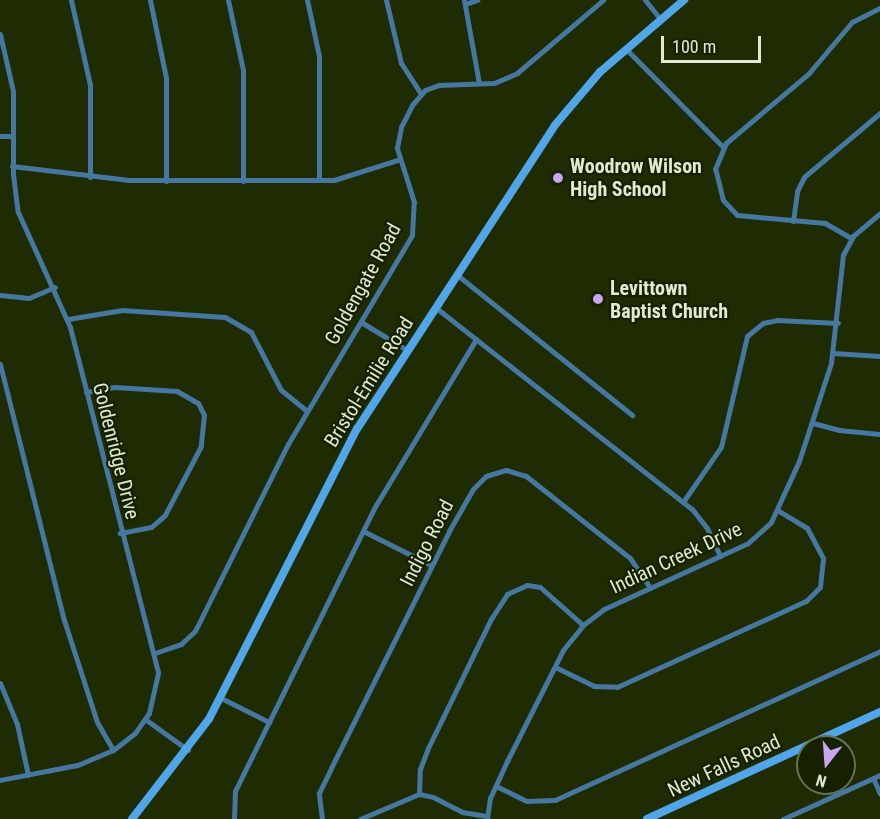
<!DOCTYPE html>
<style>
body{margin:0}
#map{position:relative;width:880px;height:819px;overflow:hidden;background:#1e2b03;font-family:"Roboto Condensed",sans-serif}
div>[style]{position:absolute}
.street>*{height:5px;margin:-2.5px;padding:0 2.5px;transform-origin:2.5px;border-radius:2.5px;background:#4577a1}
.secondary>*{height:8px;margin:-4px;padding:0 4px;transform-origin:4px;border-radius:4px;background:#51a5e9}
.dots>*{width:16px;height:16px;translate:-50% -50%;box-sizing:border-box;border:3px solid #152100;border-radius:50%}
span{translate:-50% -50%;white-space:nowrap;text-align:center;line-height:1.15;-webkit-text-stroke:4.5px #152100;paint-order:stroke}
.poi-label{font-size:20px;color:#e0e9d3;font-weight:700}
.left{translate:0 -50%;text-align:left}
.street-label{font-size:20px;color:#e0e9d3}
.north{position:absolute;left:796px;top:735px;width:60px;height:60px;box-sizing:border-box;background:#152100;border:2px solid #667154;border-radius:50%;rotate:197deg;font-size:16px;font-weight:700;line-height:24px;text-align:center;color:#e0e9d3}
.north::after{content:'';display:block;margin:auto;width:21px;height:27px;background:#c8a5ee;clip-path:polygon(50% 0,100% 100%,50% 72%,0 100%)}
.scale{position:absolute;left:661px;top:36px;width:100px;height:27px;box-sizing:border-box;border:3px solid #e0e9d3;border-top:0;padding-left:8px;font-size:18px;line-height:21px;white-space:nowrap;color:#e0e9d3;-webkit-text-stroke:4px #152100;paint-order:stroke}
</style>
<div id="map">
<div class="street">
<div style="left:71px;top:0;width:87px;rotate:77.4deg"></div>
<div style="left:90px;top:85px;width:92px;rotate:90deg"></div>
<div style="left:150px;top:0;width:80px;rotate:78.4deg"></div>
<div style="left:166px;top:78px;width:103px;rotate:90deg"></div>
<div style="left:228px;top:0;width:72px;rotate:77.9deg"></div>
<div style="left:243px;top:70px;width:111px;rotate:90deg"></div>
<div style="left:307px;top:0;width:57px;rotate:77.9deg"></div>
<div style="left:319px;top:56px;width:124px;rotate:90deg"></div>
<div style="left:386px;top:0;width:65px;rotate:76.6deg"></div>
<div style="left:401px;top:63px;width:37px;rotate:57deg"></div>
<div style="left:464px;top:0;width:84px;rotate:79.8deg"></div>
<div style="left:645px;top:0;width:26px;rotate:51deg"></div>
<div style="left:465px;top:4px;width:13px;rotate:-18deg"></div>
<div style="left:0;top:34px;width:58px;rotate:77.2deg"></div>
<div style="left:13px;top:91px;width:83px;rotate:90deg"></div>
<div style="left:13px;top:174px;width:38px;rotate:83deg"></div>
<div style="left:18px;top:212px;width:126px;rotate:65.7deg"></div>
<div style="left:70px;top:327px;width:357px;rotate:75.7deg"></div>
<div style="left:158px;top:673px;width:41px;rotate:102.7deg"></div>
<div style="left:149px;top:713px;width:24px;rotate:125deg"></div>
<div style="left:135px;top:733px;width:28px;rotate:142deg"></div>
<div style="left:113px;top:750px;width:39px;rotate:157deg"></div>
<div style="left:77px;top:765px;width:78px;rotate:169deg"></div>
<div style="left:626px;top:49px;width:138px;rotate:45.3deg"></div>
<div style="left:0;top:136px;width:13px"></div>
<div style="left:12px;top:166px;width:118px;rotate:6.8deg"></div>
<div style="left:129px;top:180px;width:205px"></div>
<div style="left:334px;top:180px;width:67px;rotate:-17.4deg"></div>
<div style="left:793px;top:221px;width:30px;rotate:-82deg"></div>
<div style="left:797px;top:191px;width:16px;rotate:-63deg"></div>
<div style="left:804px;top:177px;width:99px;rotate:-40.1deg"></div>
<div style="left:851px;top:238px;width:30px;rotate:-150deg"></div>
<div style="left:825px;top:223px;width:88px;rotate:-174.8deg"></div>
<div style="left:737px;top:215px;width:21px;rotate:-133deg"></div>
<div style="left:723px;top:200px;width:32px;rotate:-104deg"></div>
<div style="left:715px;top:169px;width:28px;rotate:-67deg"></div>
<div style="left:726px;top:143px;width:109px;rotate:-40.1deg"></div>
<div style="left:809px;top:73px;width:67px;rotate:-49.9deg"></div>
<div style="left:852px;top:22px;width:31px;rotate:-27deg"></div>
<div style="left:456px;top:274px;width:226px;rotate:38.7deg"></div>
<div style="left:0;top:295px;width:29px;rotate:6deg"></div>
<div style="left:29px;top:298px;width:28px;rotate:-23deg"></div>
<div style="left:435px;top:307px;width:327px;rotate:38.2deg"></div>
<div style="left:692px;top:509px;width:24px;rotate:52deg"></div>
<div style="left:707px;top:528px;width:31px;rotate:65deg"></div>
<div style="left:68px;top:319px;width:55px;rotate:-9.5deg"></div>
<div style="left:122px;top:310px;width:103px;rotate:3.9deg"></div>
<div style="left:225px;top:317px;width:30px;rotate:30deg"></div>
<div style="left:251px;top:332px;width:65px;rotate:62.7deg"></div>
<div style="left:281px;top:390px;width:33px;rotate:39deg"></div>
<div style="left:361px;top:322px;width:54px;rotate:31.3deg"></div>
<div style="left:833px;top:353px;width:47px;rotate:3.7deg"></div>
<div style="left:0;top:364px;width:264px;rotate:76deg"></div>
<div style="left:64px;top:620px;width:107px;rotate:72.1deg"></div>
<div style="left:97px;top:722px;width:32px;rotate:60deg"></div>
<div style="left:86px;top:392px;width:29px;rotate:-10deg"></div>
<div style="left:115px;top:387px;width:62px;rotate:3.7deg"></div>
<div style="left:177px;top:391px;width:24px;rotate:30deg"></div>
<div style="left:198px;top:403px;width:13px;rotate:63deg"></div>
<div style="left:204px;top:415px;width:31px;rotate:96deg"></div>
<div style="left:201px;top:446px;width:78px;rotate:117.6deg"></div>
<div style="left:165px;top:515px;width:18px;rotate:139deg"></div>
<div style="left:151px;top:527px;width:32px;rotate:169deg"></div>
<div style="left:813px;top:423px;width:27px;rotate:15deg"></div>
<div style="left:839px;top:430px;width:41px;rotate:5.6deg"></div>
<div style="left:683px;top:502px;width:67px;rotate:-55.4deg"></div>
<div style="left:721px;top:447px;width:114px;rotate:-76.8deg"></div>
<div style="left:747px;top:336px;width:21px;rotate:-39deg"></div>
<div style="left:763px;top:323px;width:14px;rotate:-12deg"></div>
<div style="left:777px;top:320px;width:61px;rotate:2.8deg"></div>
<div style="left:363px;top:531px;width:76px;rotate:26.6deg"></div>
<div style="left:155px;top:653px;width:28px;rotate:-19deg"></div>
<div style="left:181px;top:644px;width:19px;rotate:-43deg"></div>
<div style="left:195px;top:631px;width:209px;rotate:-63.6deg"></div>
<div style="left:288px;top:444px;width:243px;rotate:-59.3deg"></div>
<div style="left:412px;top:235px;width:33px;rotate:-87deg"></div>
<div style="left:414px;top:202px;width:57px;rotate:-107.5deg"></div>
<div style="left:397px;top:148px;width:21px;rotate:-79deg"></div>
<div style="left:401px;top:127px;width:25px;rotate:-63deg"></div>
<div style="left:412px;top:105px;width:20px;rotate:-49deg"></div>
<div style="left:425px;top:90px;width:15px;rotate:-20deg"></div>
<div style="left:439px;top:85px;width:55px;rotate:-2.1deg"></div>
<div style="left:494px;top:83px;width:25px;rotate:-23deg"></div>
<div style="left:517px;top:73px;width:113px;rotate:-40.3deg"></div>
<div style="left:555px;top:667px;width:43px;rotate:26deg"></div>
<div style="left:594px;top:686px;width:23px;rotate:2deg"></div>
<div style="left:617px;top:687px;width:208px;rotate:-24.5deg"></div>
<div style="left:806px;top:601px;width:20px;rotate:-45deg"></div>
<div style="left:820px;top:587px;width:29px;rotate:-84deg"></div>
<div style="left:823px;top:558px;width:34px;rotate:-118deg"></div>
<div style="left:807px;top:528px;width:35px;rotate:-149deg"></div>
<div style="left:0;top:683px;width:44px;rotate:67.5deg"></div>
<div style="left:17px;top:724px;width:52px;rotate:77.8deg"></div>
<div style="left:221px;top:698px;width:54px;rotate:26.6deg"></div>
<div style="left:145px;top:719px;width:53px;rotate:35.8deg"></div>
<div style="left:873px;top:778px;width:17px;rotate:66deg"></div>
<div style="left:496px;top:786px;width:34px;rotate:26deg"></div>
<div style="left:527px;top:801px;width:28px;rotate:-2deg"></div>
<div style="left:555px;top:800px;width:358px;rotate:-24.6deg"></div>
<div style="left:419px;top:794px;width:25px;rotate:-88deg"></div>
<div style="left:420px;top:769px;width:22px;rotate:-69deg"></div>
<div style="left:428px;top:748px;width:144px;rotate:-64deg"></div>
<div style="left:491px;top:619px;width:30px;rotate:-57deg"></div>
<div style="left:507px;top:594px;width:22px;rotate:-24deg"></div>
<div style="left:527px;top:585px;width:13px;rotate:9deg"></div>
<div style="left:540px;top:587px;width:57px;rotate:41.5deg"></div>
<div style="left:234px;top:819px;width:28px;rotate:-88deg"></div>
<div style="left:235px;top:791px;width:319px;rotate:-63.8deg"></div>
<div style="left:376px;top:505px;width:194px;rotate:-58.9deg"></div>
<div style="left:322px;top:819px;width:26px;rotate:-97deg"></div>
<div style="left:319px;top:793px;width:28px;rotate:-64deg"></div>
<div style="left:331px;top:768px;width:265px;rotate:-63.5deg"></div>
<div style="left:449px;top:531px;width:48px;rotate:-60.3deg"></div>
<div style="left:473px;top:489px;width:18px;rotate:-45deg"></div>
<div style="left:486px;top:476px;width:21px;rotate:-17deg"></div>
<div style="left:506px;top:470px;width:21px;rotate:17deg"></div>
<div style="left:526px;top:476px;width:132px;rotate:38.3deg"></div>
<div style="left:630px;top:558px;width:36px;rotate:56deg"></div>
<div style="left:360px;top:819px;width:64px;rotate:-23deg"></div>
<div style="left:419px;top:794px;width:14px;rotate:12deg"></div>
<div style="left:433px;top:797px;width:33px;rotate:27deg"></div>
<div style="left:462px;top:812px;width:25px;rotate:9deg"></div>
<div style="left:487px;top:819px;width:21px;rotate:-82deg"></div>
<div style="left:490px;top:798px;width:41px;rotate:-65.3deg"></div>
<div style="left:507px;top:761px;width:124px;rotate:-63.2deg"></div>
<div style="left:563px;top:650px;width:32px;rotate:-51deg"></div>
<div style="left:583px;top:625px;width:26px;rotate:-37deg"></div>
<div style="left:604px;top:609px;width:158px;rotate:-24.6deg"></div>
<div style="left:748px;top:543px;width:31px;rotate:-42deg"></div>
<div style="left:771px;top:522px;width:67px;rotate:-65.3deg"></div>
<div style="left:799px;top:461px;width:103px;rotate:-71.9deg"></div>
<div style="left:831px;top:363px;width:109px;rotate:-83.7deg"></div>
<div style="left:843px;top:255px;width:21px;rotate:-62deg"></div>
<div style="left:853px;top:236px;width:35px;rotate:-40deg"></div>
<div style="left:783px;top:819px;width:107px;rotate:-24.4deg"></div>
</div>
<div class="secondary">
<div style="left:132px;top:819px;width:126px;rotate:-52.4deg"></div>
<div style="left:209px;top:719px;width:326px;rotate:-63deg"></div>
<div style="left:357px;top:429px;width:363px;rotate:-56.9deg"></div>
<div style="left:555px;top:125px;width:70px;rotate:-49.7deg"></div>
<div style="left:600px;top:72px;width:111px;rotate:-40.6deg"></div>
<div style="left:647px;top:819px;width:256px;rotate:-24.7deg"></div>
</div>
<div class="dots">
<div style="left:558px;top:178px;background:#c8a5ee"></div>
<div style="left:598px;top:299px;background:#c8a5ee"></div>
</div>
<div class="poi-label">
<span class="left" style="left:570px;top:178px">Woodrow Wilson<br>High School</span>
<span class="left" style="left:610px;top:300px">Levittown<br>Baptist Church</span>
</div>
<div class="street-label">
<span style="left:363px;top:284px;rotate:-61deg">Goldengate Road</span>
<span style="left:369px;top:382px;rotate:-58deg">Bristol-Emilie Road</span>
<span style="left:116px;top:451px;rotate:76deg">Goldenridge Drive</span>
<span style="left:427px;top:543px;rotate:-63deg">Indigo Road</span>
<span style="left:676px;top:558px;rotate:-25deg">Indian Creek Drive</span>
<span style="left:724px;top:766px;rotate:-25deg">New Falls Road</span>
</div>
<div class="north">N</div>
<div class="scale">100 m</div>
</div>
